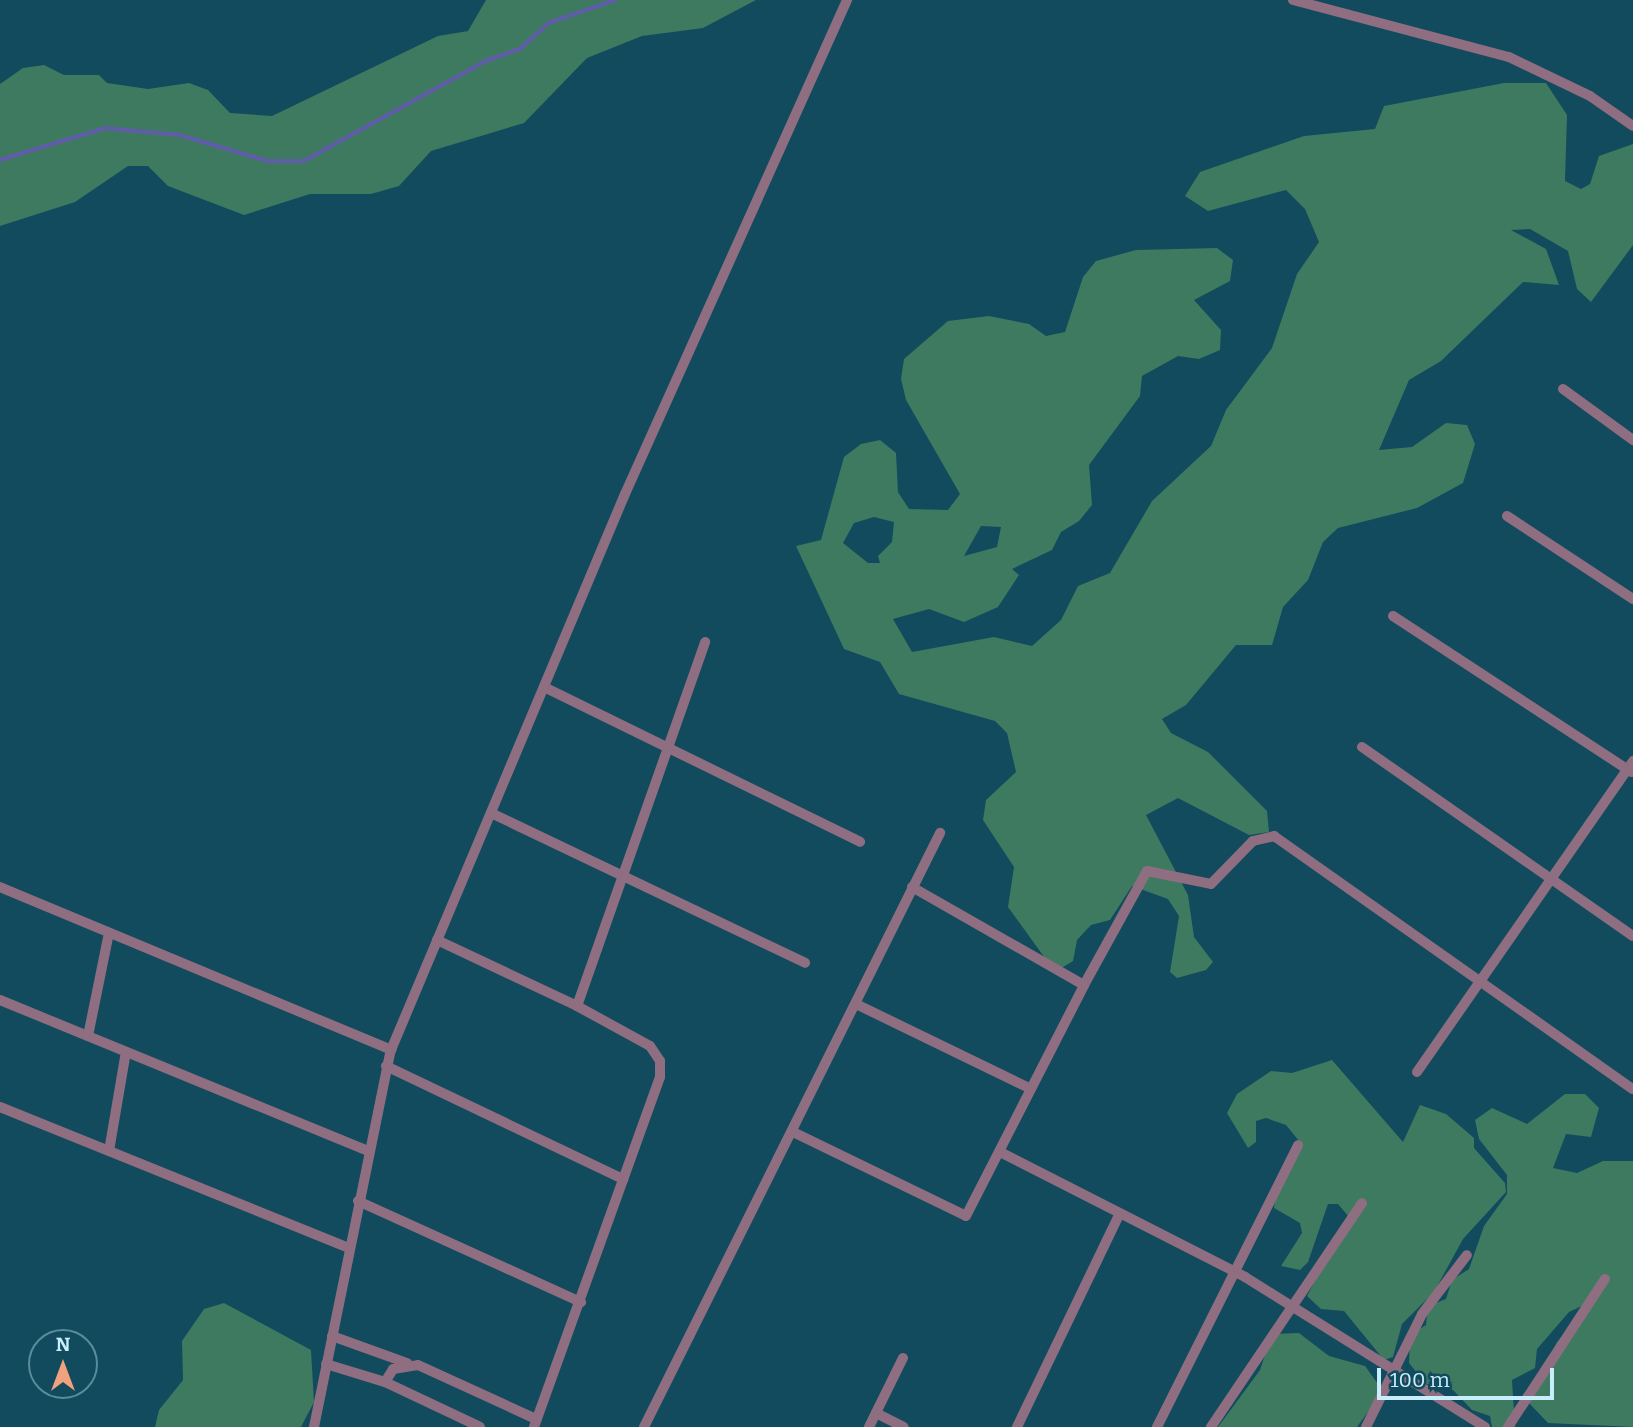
<!DOCTYPE html>
<style>
body{margin:0}
#map{position:relative;width:1633px;height:1427px;overflow:hidden;background:#114b5d;font-family:Bitter,serif}
div>[style]{position:absolute}
.green>*{inset:0;background:#3d7a60}
.stream>*{height:3.5px;margin:-1.75px;padding:0 1.75px;transform-origin:1.75px;border-radius:1.75px;background:#605caa}
.street>*{height:10px;margin:-5px;padding:0 5px;transform-origin:5px;border-radius:5px;background:#8f6e81}
span{translate:-50% -50%;white-space:nowrap;text-align:center;line-height:1.15;-webkit-text-stroke:7px #114b5d;paint-order:stroke}
.north{position:absolute;left:28px;top:1329px;width:70px;height:70px;box-sizing:border-box;background:#114b5d;border:2px solid #5a8c9d;border-radius:50%;rotate:0deg;font-size:19px;font-weight:700;line-height:28px;text-align:center;color:#c8edfc}
.north::after{content:'';display:block;margin:auto;width:24px;height:32px;background:#f2a17e;clip-path:polygon(50% 0,100% 100%,50% 72%,0 100%)}
.scale{position:absolute;left:1377px;top:1368px;width:177px;height:32px;box-sizing:border-box;border:4px solid #c8edfc;border-top:0;padding-left:9px;font-size:21px;line-height:24px;white-space:nowrap;color:#c8edfc;-webkit-text-stroke:5px #114b5d;paint-order:stroke}
</style>
<div id="map">
<div class="green">
<div style="clip-path:polygon(486px 0,756px 0,703px 28px,642px 36px,587px 58px,524px 123px,431px 151px,399px 186px,371px 194px,310px 194px,244px 215px,168px 186px,148px 166px,128px 166px,75px 202px,0 226px,0 84px,23px 68px,44px 65px,64px 75px,99px 75px,107px 83px,148px 89px,189px 83px,208px 90px,230px 113px,272px 116px,438px 36px,468px 31px)"></div>
<div style="clip-path:polygon(evenodd,1504px 83px,1546px 83px,1567px 115px,1565px 181px,1581px 189px,1590px 184px,1599px 156px,1633px 144px,1633px 245px,1591px 302px,1577px 289px,1568px 251px,1530px 229px,1511px 230px,1546px 249px,1559px 285px,1523px 282px,1441px 361px,1409px 380px,1379px 450px,1412px 447px,1446px 423px,1467px 425px,1475px 444px,1463px 483px,1417px 508px,1338px 528px,1323px 542px,1308px 580px,1283px 607px,1272px 645px,1236px 645px,1186px 705px,1162px 719px,1171px 733px,1208px 752px,1267px 811px,1269px 832px,1249px 835px,1178px 798px,1146px 815px,1188px 895px,1194px 937px,1213px 962px,1206px 970px,1177px 978px,1170px 972px,1179px 916px,1168px 899px,1132px 886px,1110px 920px,1091px 925px,1077px 940px,1073px 961px,1055px 972px,1008px 907px,1014px 867px,983px 820px,986px 800px,1016px 772px,1007px 733px,995px 721px,899px 694px,880px 662px,844px 649px,796px 546px,821px 540px,844px 457px,861px 444px,880px 440px,896px 453px,898px 492px,909px 509px,948px 510px,960px 494px,906px 400px,901px 379px,904px 359px,948px 321px,989px 316px,1029px 324px,1046px 336px,1065px 332px,1083px 277px,1096px 261px,1136px 250px,1217px 248px,1233px 260px,1230px 281px,1194px 300px,1221px 330px,1220px 350px,1199px 359px,1178px 356px,1142px 376px,1140px 396px,1089px 465px,1092px 505px,1079px 521px,1061px 532px,1052px 550px,1012px 569px,1019px 575px,998px 607px,964px 622px,929px 609px,893px 619px,912px 652px,994px 637px,1032px 646px,1061px 620px,1078px 586px,1110px 573px,1152px 501px,1211px 446px,1226px 410px,1272px 348px,1297px 274px,1319px 242px,1305px 209px,1286px 190px,1208px 211px,1185px 196px,1200px 172px,1304px 136px,1375px 129px,1384px 106px,1504px 83px,874px 517px,894px 522px,892px 542px,878px 556px,880px 563px,868px 563px,843px 543px,854px 523px,874px 517px,1504px 83px,981px 526px,1001px 527px,997px 547px,964px 556px,981px 526px)"></div>
<div style="clip-path:polygon(1332px 1060px,1403px 1142px,1420px 1105px,1446px 1114px,1474px 1138px,1474px 1148px,1505px 1183px,1506px 1192px,1463px 1239px,1434px 1292px,1402px 1324px,1393px 1357px,1384px 1360px,1344px 1311px,1321px 1309px,1307px 1296px,1349px 1217px,1338px 1204px,1328px 1204px,1308px 1262px,1300px 1270px,1281px 1266px,1302px 1233px,1300px 1223px,1274px 1208px,1277px 1180px,1299px 1141px,1286px 1125px,1266px 1118px,1256px 1121px,1256px 1142px,1248px 1148px,1227px 1113px,1237px 1094px,1271px 1071px,1292px 1073px)"></div>
<div style="clip-path:polygon(1565px 1094px,1585px 1094px,1599px 1108px,1591px 1137px,1566px 1134px,1553px 1168px,1577px 1173px,1603px 1161px,1633px 1161px,1633px 1427px,1548px 1423px,1528px 1402px,1557px 1342px,1586px 1313px,1586px 1304px,1569px 1312px,1537px 1349px,1535px 1368px,1512px 1380px,1515px 1427px,1492px 1427px,1490px 1416px,1472px 1410px,1453px 1390px,1426px 1384px,1409px 1363px,1410px 1335px,1426px 1325px,1428px 1306px,1446px 1299px,1452px 1280px,1469px 1269px,1484px 1226px,1507px 1194px,1507px 1175px,1479px 1139px,1475px 1120px,1492px 1108px,1527px 1124px)"></div>
<div style="clip-path:polygon(224px 1303px,311px 1350px,314px 1402px,301px 1427px,155px 1427px,159px 1410px,183px 1380px,182px 1341px,204px 1309px)"></div>
<div style="clip-path:polygon(1299px 1333px,1329px 1356px,1365px 1366px,1378px 1384px,1381px 1394px,1357px 1427px,1218px 1427px,1260px 1370px,1272px 1334px)"></div>
</div>
<div class="stream">
<div style="left:0;top:160px;width:110px;rotate:-16.9deg"></div>
<div style="left:105px;top:128px;width:75px;rotate:5.3deg"></div>
<div style="left:180px;top:135px;width:92px;rotate:16.5deg"></div>
<div style="left:268px;top:161px;width:36px"></div>
<div style="left:304px;top:161px;width:210px;rotate:-28.8deg"></div>
<div style="left:488px;top:60px;width:34px;rotate:-19deg"></div>
<div style="left:520px;top:49px;width:39px;rotate:-42deg"></div>
<div style="left:549px;top:23px;width:70px;rotate:-19.2deg"></div>
</div>
<div class="street">
<div style="left:1293px;top:0;width:223px;rotate:14.8deg"></div>
<div style="left:1509px;top:57px;width:90px;rotate:25.7deg"></div>
<div style="left:1590px;top:96px;width:52px;rotate:34.9deg"></div>
<div style="left:1563px;top:389px;width:87px;rotate:36.1deg"></div>
<div style="left:1507px;top:516px;width:151px;rotate:33.4deg"></div>
<div style="left:1393px;top:616px;width:285px;rotate:33.2deg"></div>
<div style="left:544px;top:687px;width:352px;rotate:26.1deg"></div>
<div style="left:1362px;top:747px;width:330px;rotate:34.9deg"></div>
<div style="left:491px;top:813px;width:348px;rotate:25.5deg"></div>
<div style="left:0;top:887px;width:424px;rotate:22.6deg"></div>
<div style="left:912px;top:887px;width:198px;rotate:29.7deg"></div>
<div style="left:1084px;top:985px;width:130px;rotate:-61.1deg"></div>
<div style="left:1147px;top:871px;width:65px;rotate:11.5deg"></div>
<div style="left:1211px;top:884px;width:60px;rotate:-45.7deg"></div>
<div style="left:1253px;top:841px;width:22px;rotate:-13deg"></div>
<div style="left:1274px;top:836px;width:439px;rotate:35.2deg"></div>
<div style="left:437px;top:940px;width:155px;rotate:25.2deg"></div>
<div style="left:577px;top:1006px;width:83px;rotate:28.7deg"></div>
<div style="left:650px;top:1046px;width:18px;rotate:56deg"></div>
<div style="left:660px;top:1061px;width:16px;rotate:90deg"></div>
<div style="left:660px;top:1077px;width:372px;rotate:109.8deg"></div>
<div style="left:0;top:1000px;width:399px;rotate:22.3deg"></div>
<div style="left:856px;top:1004px;width:192px;rotate:25.9deg"></div>
<div style="left:577px;top:1006px;width:386px;rotate:-70.6deg"></div>
<div style="left:88px;top:1036px;width:105px;rotate:-78.5deg"></div>
<div style="left:386px;top:1066px;width:263px;rotate:25.5deg"></div>
<div style="left:1417px;top:1072px;width:379px;rotate:-55.2deg"></div>
<div style="left:0;top:1107px;width:376px;rotate:22deg"></div>
<div style="left:793px;top:1132px;width:192px;rotate:25.9deg"></div>
<div style="left:966px;top:1216px;width:259px;rotate:-62.9deg"></div>
<div style="left:109px;top:1151px;width:100px;rotate:-80.3deg"></div>
<div style="left:1002px;top:1153px;width:273px;rotate:27deg"></div>
<div style="left:1245px;top:1277px;width:283px;rotate:32deg"></div>
<div style="left:358px;top:1201px;width:245px;rotate:24.4deg"></div>
<div style="left:332px;top:1336px;width:80px;rotate:19.8deg"></div>
<div style="left:326px;top:1364px;width:62px;rotate:17deg"></div>
<div style="left:385px;top:1382px;width:105px;rotate:25.3deg"></div>
<div style="left:385px;top:1382px;width:15px;rotate:-58deg"></div>
<div style="left:393px;top:1369px;width:25px;rotate:-9deg"></div>
<div style="left:418px;top:1365px;width:130px;rotate:24.6deg"></div>
<div style="left:876px;top:1413px;width:31px;rotate:27deg"></div>
<div style="left:314px;top:1427px;width:385px;rotate:-78.5deg"></div>
<div style="left:391px;top:1050px;width:603px;rotate:-67.18deg"></div>
<div style="left:625px;top:494px;width:542px;rotate:-65.8deg"></div>
<div style="left:644px;top:1427px;width:664px;rotate:-63.51deg"></div>
<div style="left:869px;top:1427px;width:77px;rotate:-63.8deg"></div>
<div style="left:1017px;top:1427px;width:237px;rotate:-64.3deg"></div>
<div style="left:1157px;top:1427px;width:315px;rotate:-63.4deg"></div>
<div style="left:1211px;top:1427px;width:270px;rotate:-56deg"></div>
<div style="left:1366px;top:1427px;width:126px;rotate:-63.6deg"></div>
<div style="left:1422px;top:1314px;width:74px;rotate:-52.7deg"></div>
<div style="left:1508px;top:1427px;width:177px;rotate:-56.8deg"></div>
</div>
<div class="north">N</div>
<div class="scale">100 m</div>
</div>
